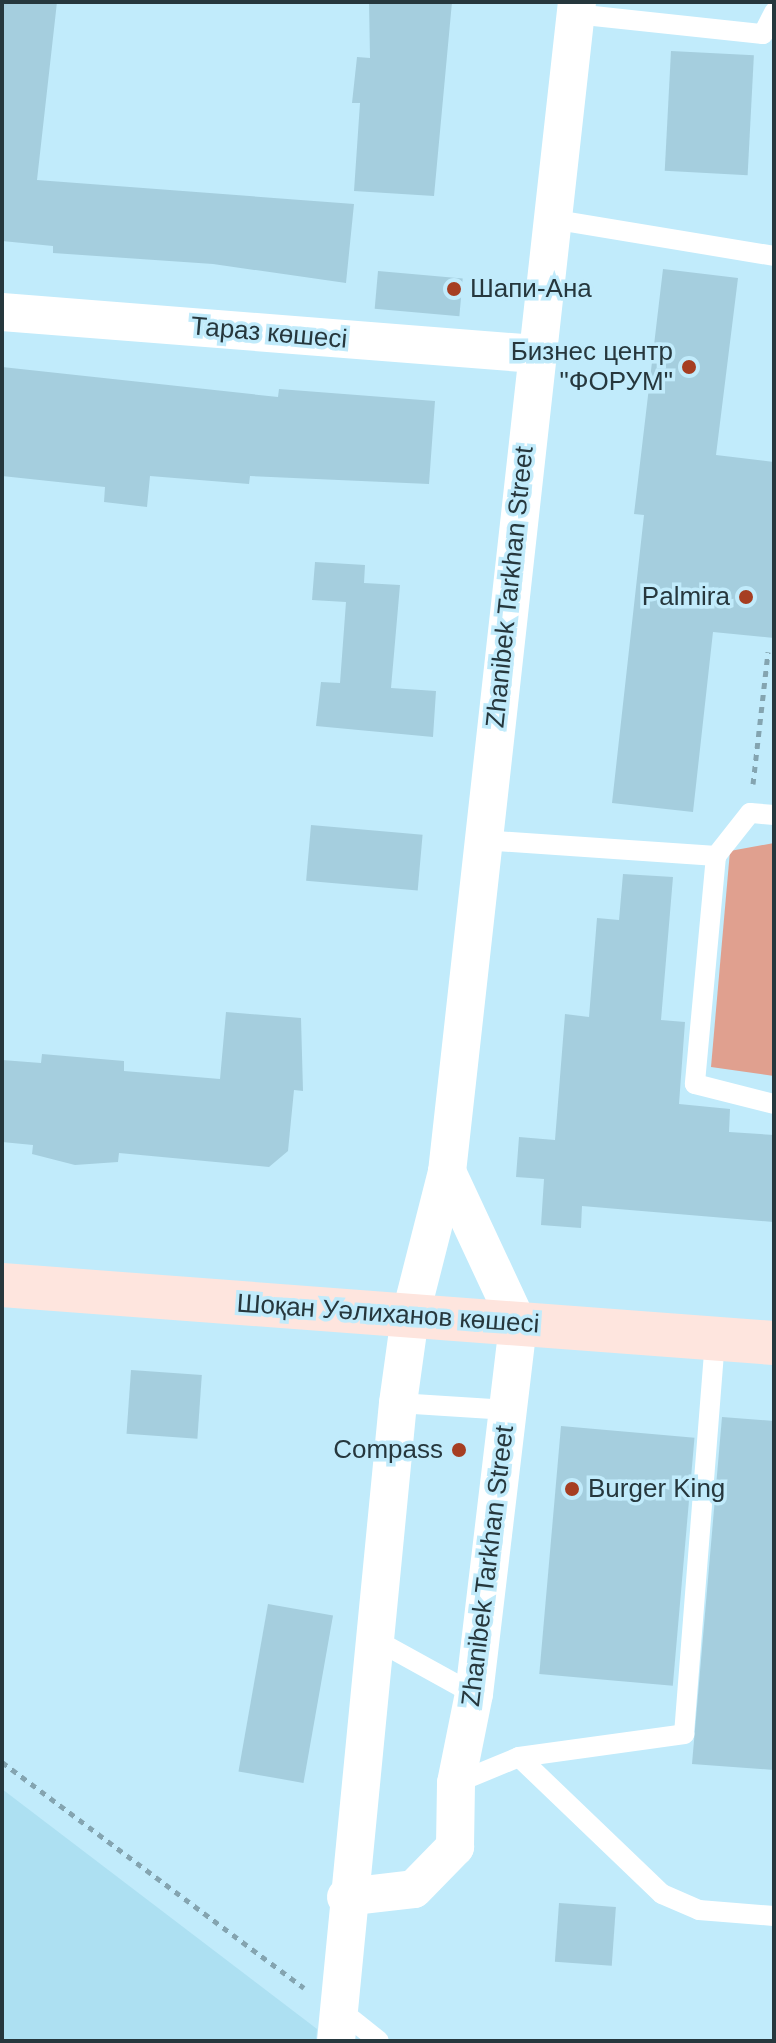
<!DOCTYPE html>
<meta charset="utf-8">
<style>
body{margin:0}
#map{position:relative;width:776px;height:2043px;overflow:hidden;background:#c1ebfb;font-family:Arial,sans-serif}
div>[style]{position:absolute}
.built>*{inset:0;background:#ade0f2}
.green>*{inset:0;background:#e0a08f}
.building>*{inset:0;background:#a5cede;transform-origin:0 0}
.path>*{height:5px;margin-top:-2.5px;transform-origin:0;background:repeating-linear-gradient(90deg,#84a4b0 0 6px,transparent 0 12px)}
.lane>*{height:20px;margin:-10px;padding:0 10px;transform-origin:10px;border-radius:10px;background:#fff}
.street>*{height:38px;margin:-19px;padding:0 19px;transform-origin:19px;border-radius:19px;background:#fff}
.secondary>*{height:44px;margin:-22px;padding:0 22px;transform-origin:22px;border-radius:22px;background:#fee5de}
.dots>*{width:22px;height:22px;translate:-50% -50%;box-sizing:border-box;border:4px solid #c1ebfb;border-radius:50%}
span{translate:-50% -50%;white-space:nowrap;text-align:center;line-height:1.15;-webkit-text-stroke:7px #c1ebfb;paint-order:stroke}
.poi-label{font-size:26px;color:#26373d}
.left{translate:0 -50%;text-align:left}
.right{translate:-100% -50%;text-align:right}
.street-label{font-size:26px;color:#26373d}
.frame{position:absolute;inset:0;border:4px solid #26373d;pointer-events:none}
</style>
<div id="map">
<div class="built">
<div style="clip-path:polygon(2px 1789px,317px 2029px,316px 2041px,2px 2041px)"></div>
</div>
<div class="green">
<div style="clip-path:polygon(774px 843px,774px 1076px,711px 1067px,730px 851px)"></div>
</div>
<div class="building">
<div style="clip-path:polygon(2px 2px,57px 2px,37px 180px,354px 204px,346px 283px,213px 264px,53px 253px,53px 246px,2px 241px)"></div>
<div style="clip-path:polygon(369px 2px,452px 2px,434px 196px,354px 191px,360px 103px,352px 103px,357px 57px,370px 58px)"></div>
<div style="left:671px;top:51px;width:83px;height:120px;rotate:3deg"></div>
<div style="clip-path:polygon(663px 269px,738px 278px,716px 455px,774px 462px,774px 638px,713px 632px,693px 812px,612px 803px,644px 515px,634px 514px)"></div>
<div style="left:378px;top:271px;width:85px;height:38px;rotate:5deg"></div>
<div style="clip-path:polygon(2px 367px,278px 397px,279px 389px,435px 401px,429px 484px,250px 476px,249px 484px,150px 476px,147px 507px,104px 502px,105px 487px,2px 476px)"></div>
<div style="clip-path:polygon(315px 562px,365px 565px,364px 583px,400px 585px,391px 688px,436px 691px,433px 737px,316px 726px,321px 682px,340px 683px,346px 602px,312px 600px)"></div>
<div style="left:311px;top:825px;width:112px;height:56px;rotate:5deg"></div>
<div style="clip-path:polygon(623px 874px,673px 877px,661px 1020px,685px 1022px,679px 1104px,730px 1109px,729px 1132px,774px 1135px,774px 1222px,582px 1206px,581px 1228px,541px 1225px,544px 1179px,516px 1177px,519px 1137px,555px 1140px,565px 1014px,589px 1017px,597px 918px,619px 920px)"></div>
<div style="clip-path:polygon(226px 1012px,301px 1018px,303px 1091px,294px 1090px,288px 1151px,269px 1167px,119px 1153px,118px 1162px,75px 1165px,32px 1154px,33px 1145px,2px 1142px,2px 1060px,41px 1063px,42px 1054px,124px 1061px,124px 1071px,220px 1079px)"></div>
<div style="left:131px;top:1370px;width:71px;height:64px;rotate:4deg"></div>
<div style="clip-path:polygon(722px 1417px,774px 1421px,774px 1770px,692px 1764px)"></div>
<div style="left:561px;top:1426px;width:134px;height:249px;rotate:5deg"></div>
<div style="left:268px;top:1604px;width:66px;height:170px;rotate:10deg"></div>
<div style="left:559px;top:1903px;width:57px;height:59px;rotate:4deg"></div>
</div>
<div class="path">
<div style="left:753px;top:784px;width:133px;rotate:-83.5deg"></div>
<div style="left:2px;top:1762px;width:377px;rotate:36.8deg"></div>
</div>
<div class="lane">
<div style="left:575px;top:14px;width:189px;rotate:6.1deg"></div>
<div style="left:763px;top:34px;width:25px;rotate:-63deg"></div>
<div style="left:551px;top:219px;width:226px;rotate:9.4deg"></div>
<div style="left:774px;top:815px;width:24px;rotate:-175deg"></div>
<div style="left:750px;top:813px;width:55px;rotate:128.3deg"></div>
<div style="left:716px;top:856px;width:229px;rotate:95.3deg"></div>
<div style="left:695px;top:1084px;width:81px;rotate:14.2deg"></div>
<div style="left:482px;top:840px;width:235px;rotate:3.9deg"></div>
<div style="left:398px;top:1403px;width:110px;rotate:3.6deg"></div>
<div style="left:376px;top:1640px;width:112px;rotate:28.9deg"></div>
<div style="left:519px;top:1757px;width:167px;rotate:-7.9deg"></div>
<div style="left:684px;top:1734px;width:396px;rotate:-85.5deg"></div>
<div style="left:456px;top:1783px;width:68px;rotate:-22.4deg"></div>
<div style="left:519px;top:1757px;width:198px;rotate:43.8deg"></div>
<div style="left:662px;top:1894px;width:40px;rotate:23.4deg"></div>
<div style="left:699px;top:1910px;width:75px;rotate:4.6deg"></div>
<div style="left:339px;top:2009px;width:51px;rotate:38.7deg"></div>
</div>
<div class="street">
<div style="left:2px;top:312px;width:536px;rotate:4.5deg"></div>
<div style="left:346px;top:1897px;width:68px;rotate:-6.7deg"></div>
<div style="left:414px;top:1889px;width:59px;rotate:-45.7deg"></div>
<div style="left:455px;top:1847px;width:64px;rotate:-89.1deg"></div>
<div style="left:456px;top:1783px;width:91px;rotate:-78.6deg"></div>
<div style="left:474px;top:1694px;width:373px;rotate:-83.2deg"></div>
<div style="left:518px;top:1324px;width:168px;rotate:-115deg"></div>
<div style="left:336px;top:2041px;width:641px;rotate:-84.45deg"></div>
<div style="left:398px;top:1403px;width:87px;rotate:-82.1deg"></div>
<div style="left:410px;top:1317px;width:150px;rotate:-75.7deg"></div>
<div style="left:447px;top:1172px;width:1177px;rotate:-83.66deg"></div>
</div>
<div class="secondary">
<div style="left:2px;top:1285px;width:774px;rotate:4.3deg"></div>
</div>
<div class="dots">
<div style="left:454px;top:289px;background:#a63e22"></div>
<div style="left:689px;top:367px;background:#a63e22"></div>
<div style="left:746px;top:597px;background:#a63e22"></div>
<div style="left:459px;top:1450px;background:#a63e22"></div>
<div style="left:572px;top:1489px;background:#a63e22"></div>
</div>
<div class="poi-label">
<span class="left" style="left:470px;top:289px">Шапи-Ана</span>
<span class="right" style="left:673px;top:367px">Бизнес центр<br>"ФОРУМ"</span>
<span class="right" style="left:730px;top:597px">Palmira</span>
<span class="right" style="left:443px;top:1450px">Compass</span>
<span class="left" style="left:588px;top:1489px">Burger King</span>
</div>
<div class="street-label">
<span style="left:269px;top:333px;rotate:5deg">Тараз көшесі</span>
<span style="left:510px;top:587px;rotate:-84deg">Zhanibek Tarkhan Street</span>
<span style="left:388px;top:1314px;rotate:4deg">Шоқан Уәлиханов көшесі</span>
<span style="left:488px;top:1566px;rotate:-83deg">Zhanibek Tarkhan Street</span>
</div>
<div class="frame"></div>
</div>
